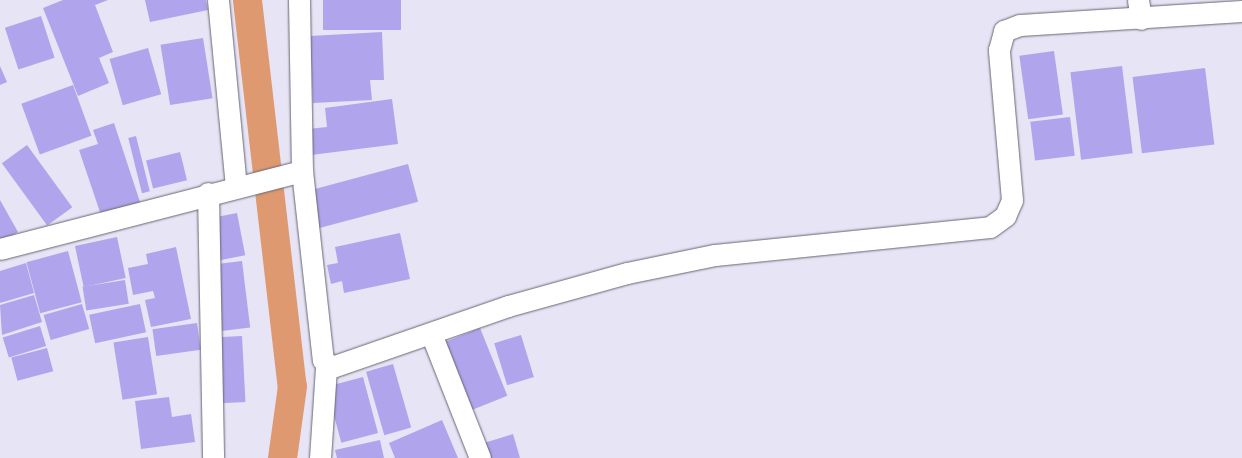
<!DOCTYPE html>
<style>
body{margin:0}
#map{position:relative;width:1242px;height:458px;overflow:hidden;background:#e6e4f5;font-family:"PT Sans Narrow",sans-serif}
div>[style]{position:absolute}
.canal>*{height:29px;margin:-14.5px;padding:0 14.5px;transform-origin:14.5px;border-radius:14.5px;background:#df9970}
.building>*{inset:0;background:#b0a5ec;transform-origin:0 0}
.roads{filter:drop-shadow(0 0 1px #676674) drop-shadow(0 0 1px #676674)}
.minor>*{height:21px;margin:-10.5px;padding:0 10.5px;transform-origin:10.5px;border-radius:10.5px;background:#fff}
span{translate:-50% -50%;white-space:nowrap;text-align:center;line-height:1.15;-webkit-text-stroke:5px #fff;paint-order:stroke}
</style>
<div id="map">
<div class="canal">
<div style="left:247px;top:0;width:389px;rotate:83.4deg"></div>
<div style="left:292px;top:386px;width:73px;rotate:97.9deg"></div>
</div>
<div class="building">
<div style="clip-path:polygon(63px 0,108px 0,95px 5px,113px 52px,99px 58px,109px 83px,78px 96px,43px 8px)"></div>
<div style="clip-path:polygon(145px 0,206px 0,208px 10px,150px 22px)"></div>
<div style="left:323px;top:0;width:78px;height:30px"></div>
<div style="left:41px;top:16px;width:44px;height:38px;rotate:72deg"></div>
<div style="clip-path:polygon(382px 32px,384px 80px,370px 80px,372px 100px,313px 103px,310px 36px)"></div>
<div style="left:203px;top:38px;width:61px;height:43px;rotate:81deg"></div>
<div style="left:148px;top:48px;width:48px;height:40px;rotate:74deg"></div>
<div style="left:1054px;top:51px;width:64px;height:35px;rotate:82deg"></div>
<div style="clip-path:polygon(0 66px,7px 82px,0 85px)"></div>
<div style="left:1122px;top:66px;width:88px;height:52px;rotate:83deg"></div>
<div style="left:1205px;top:68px;width:77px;height:73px;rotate:83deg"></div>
<div style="left:73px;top:85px;width:54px;height:55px;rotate:70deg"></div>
<div style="clip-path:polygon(392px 99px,398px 144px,311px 155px,308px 129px,327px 127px,325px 108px)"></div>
<div style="left:1070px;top:117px;width:39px;height:40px;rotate:83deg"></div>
<div style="clip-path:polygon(114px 123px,141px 205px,102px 218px,79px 150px,98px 144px,93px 130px)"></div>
<div style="left:136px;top:136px;width:57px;height:8px;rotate:76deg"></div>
<div style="left:27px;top:145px;width:77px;height:31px;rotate:54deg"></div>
<div style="left:180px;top:152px;width:29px;height:35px;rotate:76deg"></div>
<div style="left:408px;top:164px;width:39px;height:105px;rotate:75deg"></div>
<div style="clip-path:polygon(0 200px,18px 232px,0 243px)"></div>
<div style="left:237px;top:213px;width:43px;height:26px;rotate:79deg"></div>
<div style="clip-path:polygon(400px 233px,410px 279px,344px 293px,342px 281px,331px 284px,327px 265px,338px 263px,335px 247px)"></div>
<div style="left:117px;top:237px;width:42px;height:43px;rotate:78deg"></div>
<div style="clip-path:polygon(176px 247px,191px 319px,151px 327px,145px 300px,155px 298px,153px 291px,133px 295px,128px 268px,148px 264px,146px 254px)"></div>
<div style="left:68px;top:251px;width:53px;height:43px;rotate:75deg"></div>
<div style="left:242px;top:261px;width:67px;height:29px;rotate:83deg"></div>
<div style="clip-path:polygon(26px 263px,34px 293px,0 303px,0 271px)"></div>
<div style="left:125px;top:280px;width:24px;height:43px;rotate:81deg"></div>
<div style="clip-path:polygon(34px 295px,42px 322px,2px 335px,0 305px)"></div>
<div style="left:82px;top:304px;width:26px;height:40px;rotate:74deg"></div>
<div style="left:140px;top:304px;width:29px;height:52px;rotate:78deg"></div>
<div style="left:197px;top:323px;width:27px;height:45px;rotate:82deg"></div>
<div style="left:40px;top:326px;width:21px;height:39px;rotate:73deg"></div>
<div style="left:480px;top:328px;width:73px;height:45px;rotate:68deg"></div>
<div style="left:521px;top:335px;width:44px;height:28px;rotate:73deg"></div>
<div style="left:242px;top:336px;width:66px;height:25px;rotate:87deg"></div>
<div style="left:148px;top:337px;width:58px;height:35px;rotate:81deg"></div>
<div style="left:47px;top:348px;width:24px;height:37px;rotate:75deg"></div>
<div style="left:393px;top:364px;width:66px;height:28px;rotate:74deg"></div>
<div style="left:363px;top:377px;width:58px;height:38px;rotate:75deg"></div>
<div style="clip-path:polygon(169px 397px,172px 417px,191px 414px,195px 442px,141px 449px,135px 401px)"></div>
<div style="clip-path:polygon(442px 420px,458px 458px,395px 458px,389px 443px)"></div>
<div style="clip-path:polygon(513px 434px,520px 458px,488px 458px,484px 443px)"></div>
<div style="clip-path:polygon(380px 440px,384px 458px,337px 458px,335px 450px)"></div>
</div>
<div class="roads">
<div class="minor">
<div style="left:218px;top:0;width:187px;rotate:84.5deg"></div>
<div style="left:299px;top:0;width:171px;rotate:89deg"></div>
<div style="left:302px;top:171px;width:190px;rotate:83.7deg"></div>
<div style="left:323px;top:360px;width:11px;rotate:38deg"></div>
<div style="left:332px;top:367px;width:186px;rotate:-19.1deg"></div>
<div style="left:508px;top:306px;width:123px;rotate:-15.5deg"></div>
<div style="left:627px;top:273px;width:90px;rotate:-11.6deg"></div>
<div style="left:715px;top:255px;width:276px;rotate:-5.8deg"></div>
<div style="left:990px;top:227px;width:19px;rotate:-36deg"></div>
<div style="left:1005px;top:216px;width:17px;rotate:-66deg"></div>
<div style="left:1012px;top:200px;width:151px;rotate:-95deg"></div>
<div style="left:999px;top:50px;width:20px;rotate:-75deg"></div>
<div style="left:1004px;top:31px;width:17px;rotate:-21deg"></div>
<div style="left:1020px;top:25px;width:222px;rotate:-3.6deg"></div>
<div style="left:1138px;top:0;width:19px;rotate:81deg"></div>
<div style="left:208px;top:193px;width:265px;rotate:88.9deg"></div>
<div style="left:0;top:249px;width:312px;rotate:-14.5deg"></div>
<div style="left:432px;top:336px;width:131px;rotate:68.5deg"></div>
<div style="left:320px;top:458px;width:91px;rotate:-86.2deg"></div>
</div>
</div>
</div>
